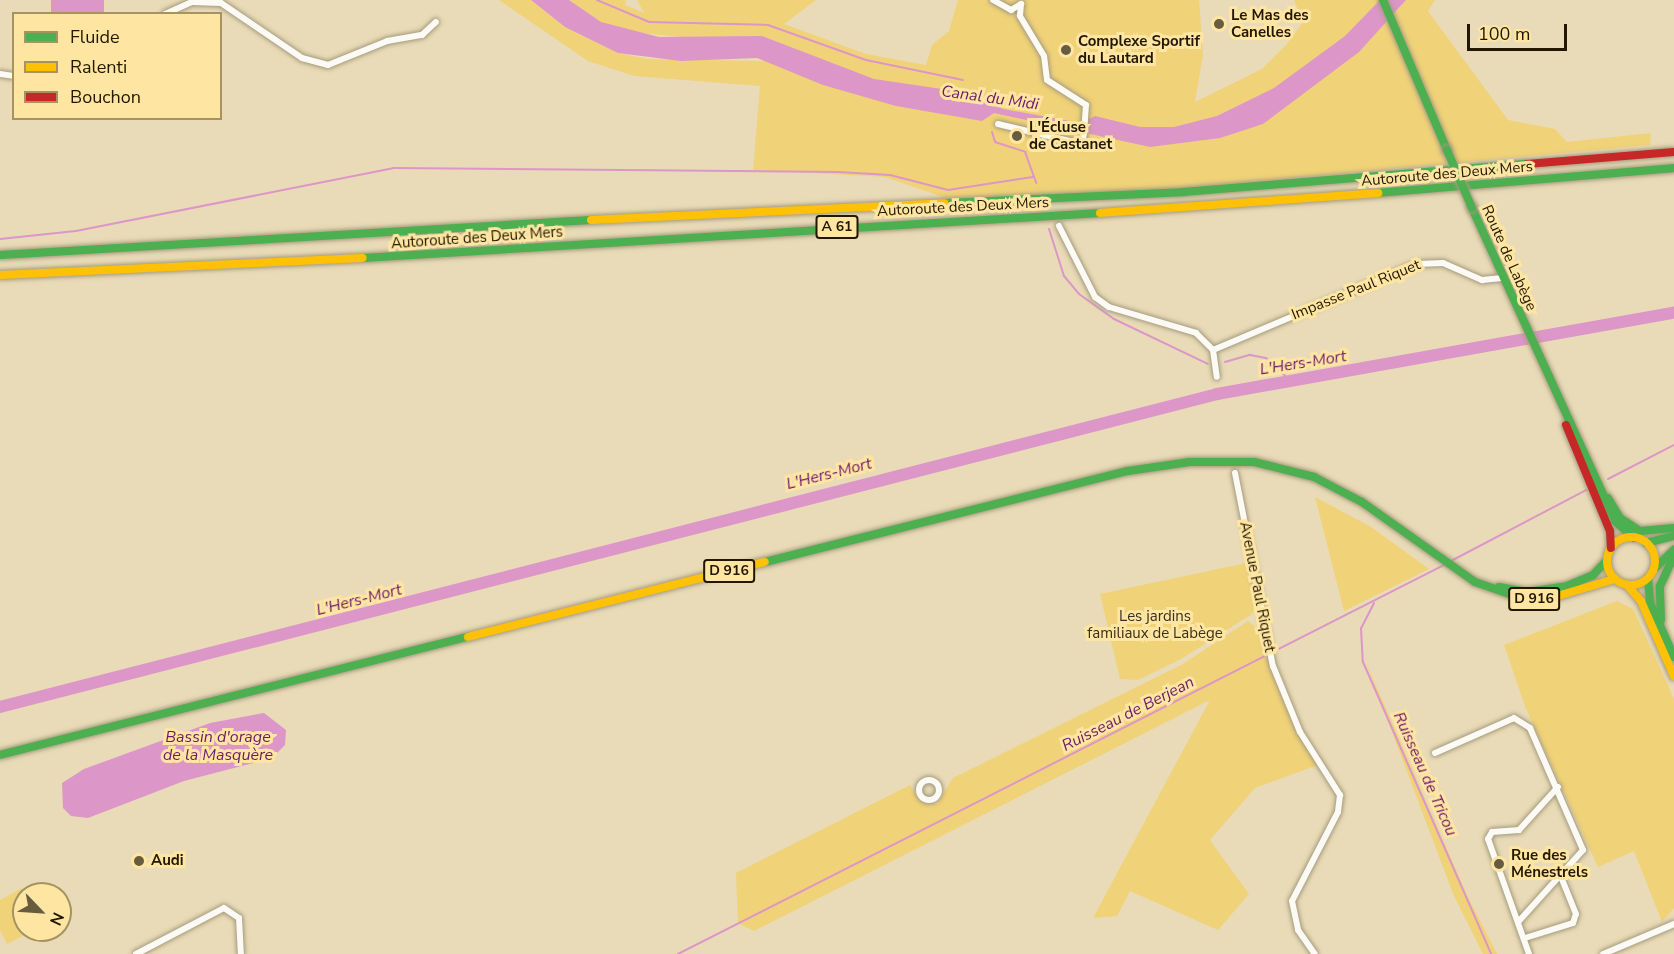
<!DOCTYPE html>
<meta charset="utf-8">
<style>
body{margin:0}
#map{position:relative;width:1674px;height:954px;overflow:hidden;background:#e9dbb7;font-family:"Nunito Sans",sans-serif}
div>[style]{position:absolute}
.green>*{inset:0;background:#f0d278}
.water>*{inset:0;background:#dc96c8;transform-origin:0 0}
.stream>*{height:2px;margin:-1px;padding:0 1px;transform-origin:1px;border-radius:1px;background:#dc96c8}
.river>*{height:12px;margin:-6px;padding:0 6px;transform-origin:6px;border-radius:6px;background:#dc96c8}
.roads{filter:drop-shadow(0 0 2px #a59b7e) drop-shadow(0 0 2px #a59b7e)}
.street>*{height:6px;margin:-3px;padding:0 3px;transform-origin:3px;border-radius:3px;background:#fcfaf4}
.street>.ring{margin:-3px;padding:0;box-sizing:content-box;background:none;border:6px solid #fcfaf4;border-radius:50%}
.fast>*{height:8px;margin:-4px;padding:0 4px;transform-origin:4px;border-radius:4px;background:#4caf50}
.slow>*{height:8px;margin:-4px;padding:0 4px;transform-origin:4px;border-radius:4px;background:#ffc107}
.slow>.ring{margin:-4px;padding:0;box-sizing:content-box;background:none;border:8px solid #ffc107;border-radius:50%}
.jam>*{height:8px;margin:-4px;padding:0 4px;transform-origin:4px;border-radius:4px;background:#c62828}
.bridges{filter:drop-shadow(0 0 2px #a59b7e) drop-shadow(0 0 2px #a59b7e)}
.fast-bridge>*{height:8px;margin:-4px;padding:0 4px;transform-origin:4px;border-radius:4px;background:#4caf50}
.dots>*{width:16px;height:16px;translate:-50% -50%;box-sizing:border-box;border:3px solid #fee5a2;border-radius:50%}
span{translate:-50% -50%;white-space:nowrap;text-align:center;line-height:1.15;-webkit-text-stroke:6px #fee5a2;paint-order:stroke}
.shield-label span{padding:2px 4px;background:#fee5a2;border:2px solid;border-radius:4px;-webkit-text-stroke-width:0}
.shield-label{font-size:14px;color:#221800;font-weight:700}
.poi-label{font-size:15px;color:#221800;font-weight:700}
.left{translate:0 -50%;text-align:left}
.street-label{font-size:15px;color:#221800}
.park-label{font-size:15px;color:#38301a}
.water-label{font-size:16px;color:#6d1a69;font-style:italic}
.legend{position:absolute;left:12px;top:12px;width:210px;height:108px;box-sizing:border-box;background:#fee5a2;border:2px solid #a69361;margin:0;padding:8px 10px;list-style:none;font-size:18px;color:#221800}
.legend li{display:flex;align-items:center;gap:12px;height:30px}
.legend b{width:30px;border:2px solid #a69361}
.north{position:absolute;left:12px;top:882px;width:60px;height:60px;box-sizing:border-box;background:#fee5a2;border:2px solid #a69361;border-radius:50%;rotate:115deg;font-size:16px;font-weight:700;line-height:24px;text-align:center;color:#221800}
.north::after{content:'';display:block;margin:auto;width:21px;height:27px;background:#685c40;clip-path:polygon(50% 0,100% 100%,50% 72%,0 100%)}
.scale{position:absolute;left:1467px;top:24px;width:100px;height:27px;box-sizing:border-box;border:3px solid #221800;border-top:0;padding-left:8px;font-size:18px;line-height:21px;white-space:nowrap;color:#221800;-webkit-text-stroke:4px #fee5a2;paint-order:stroke}
</style>
<div id="map">
<div class="green">
<div style="clip-path:polygon(499px 0,531px 0,565px 27px,618px 53px,647px 59px,769px 61px,693px 38px,631px 32px,601px 22px,569px 0,626px 0,625px 5px,644px 13px,637px 0,816px 0,784px 24px,866px 54px,926px 65px,932px 45px,949px 31px,958px 0,1199px 0,1203px 55px,1195px 102px,1262px 69px,1287px 44px,1303px 22px,1294px 0,1396px 0,1396px 12px,1406px 0,1435px 0,1428px 11px,1508px 120px,1555px 129px,1567px 142px,1651px 133px,1650px 145px,1157px 190px,946px 198px,885px 177px,753px 170px,760px 86px,634px 76px,588px 61px)"></div>
<div style="clip-path:polygon(1315px 497px,1371px 527px,1429px 569px,1344px 611px)"></div>
<div style="clip-path:polygon(1246px 563px,1256px 603px,1252px 614px,1181px 659px,1138px 680px,1120px 679px,1100px 594px)"></div>
<div style="clip-path:polygon(1617px 601px,1633px 609px,1674px 699px,1674px 908px,1662px 922px,1634px 851px,1598px 867px,1526px 709px,1504px 645px)"></div>
<div style="clip-path:polygon(1248px 621px,1261px 632px,1293px 724px,1318px 765px,1255px 788px,1210px 840px,1249px 894px,1218px 930px,1130px 891px,1117px 916px,1093px 918px,1210px 700px,754px 931px,738px 923px,736px 873px,910px 785px,920px 801px,937px 804px,953px 778px,1183px 664px)"></div>
<div style="clip-path:polygon(1364px 658px,1467px 895px,1497px 954px,1483px 954px,1454px 896px)"></div>
<div style="clip-path:polygon(22px 888px,24px 930px,34px 930px,7px 944px,0 930px,0 900px)"></div>
</div>
<div class="water">
<div style="left:51px;top:0;width:53px;height:13px"></div>
<div style="clip-path:polygon(531px 0,569px 0,601px 22px,659px 37px,762px 36px,874px 79px,976px 94px,1003px 109px,1081px 123px,1095px 116px,1140px 127px,1174px 127px,1217px 116px,1274px 88px,1345px 36px,1380px 0,1406px 0,1359px 52px,1263px 124px,1220px 138px,1150px 147px,994px 113px,982px 121px,896px 106px,823px 85px,757px 58px,681px 61px,618px 53px,565px 27px)"></div>
<div style="clip-path:polygon(264px 713px,286px 730px,285px 745px,272px 758px,184px 781px,88px 818px,71px 816px,63px 808px,62px 783px,84px 769px,210px 723px)"></div>
</div>
<div class="stream">
<div style="left:597px;top:0;width:56px;rotate:22.9deg"></div>
<div style="left:649px;top:22px;width:119px;rotate:1.4deg"></div>
<div style="left:768px;top:25px;width:104px;rotate:19.7deg"></div>
<div style="left:866px;top:60px;width:99px;rotate:11.7deg"></div>
<div style="left:992px;top:132px;width:10px;rotate:73deg"></div>
<div style="left:995px;top:142px;width:32px;rotate:18deg"></div>
<div style="left:1025px;top:152px;width:33px;rotate:70deg"></div>
<div style="left:1049px;top:229px;width:49px;rotate:72.3deg"></div>
<div style="left:1064px;top:276px;width:23px;rotate:50deg"></div>
<div style="left:1079px;top:294px;width:43px;rotate:35.5deg"></div>
<div style="left:1114px;top:319px;width:104px;rotate:25.6deg"></div>
<div style="left:0;top:239px;width:76px;rotate:-6deg"></div>
<div style="left:76px;top:231px;width:323px;rotate:-11.2deg"></div>
<div style="left:393px;top:168px;width:445px;rotate:0.5deg"></div>
<div style="left:838px;top:172px;width:52px;rotate:3.3deg"></div>
<div style="left:890px;top:175px;width:60px;rotate:14.5deg"></div>
<div style="left:948px;top:190px;width:86px;rotate:-8.7deg"></div>
<div style="left:1225px;top:362px;width:26px;rotate:-16deg"></div>
<div style="left:1250px;top:355px;width:16px;rotate:11deg"></div>
<div style="left:1266px;top:358px;width:35px;rotate:43deg"></div>
<div style="left:1608px;top:479px;width:74px;rotate:-27.3deg"></div>
<div style="left:1451px;top:561px;width:153px;rotate:-27.7deg"></div>
<div style="left:1374px;top:603px;width:28px;rotate:117deg"></div>
<div style="left:1361px;top:628px;width:34px;rotate:87deg"></div>
<div style="left:1363px;top:662px;width:319px;rotate:66.3deg"></div>
<div style="left:678px;top:954px;width:861px;rotate:-26.92deg"></div>
</div>
<div class="river">
<div style="left:0;top:707px;width:1257px;rotate:-14.42deg"></div>
<div style="left:1217px;top:394px;width:464px;rotate:-10.1deg"></div>
</div>
<div class="roads">
<div class="street">
<div style="left:993px;top:0;width:21px;rotate:29deg"></div>
<div style="left:1011px;top:10px;width:12px;rotate:-31deg"></div>
<div style="left:1021px;top:4px;width:12px;rotate:95deg"></div>
<div style="left:165px;top:14px;width:30px;rotate:-24deg"></div>
<div style="left:192px;top:2px;width:29px;rotate:2deg"></div>
<div style="left:221px;top:3px;width:98px;rotate:34.2deg"></div>
<div style="left:302px;top:58px;width:27px;rotate:15deg"></div>
<div style="left:328px;top:65px;width:64px;rotate:-22.1deg"></div>
<div style="left:387px;top:41px;width:36px;rotate:-10deg"></div>
<div style="left:422px;top:35px;width:19px;rotate:-43deg"></div>
<div style="left:0;top:74px;width:14px;rotate:8deg"></div>
<div style="left:998px;top:124px;width:86px;rotate:13.4deg"></div>
<div style="left:1082px;top:144px;width:11px;rotate:-80deg"></div>
<div style="left:1084px;top:133px;width:28px;rotate:-86deg"></div>
<div style="left:1086px;top:105px;width:46px;rotate:-147.3deg"></div>
<div style="left:1047px;top:80px;width:24px;rotate:-97deg"></div>
<div style="left:1044px;top:56px;width:47px;rotate:-121deg"></div>
<div style="left:1059px;top:226px;width:80px;rotate:63.1deg"></div>
<div style="left:1095px;top:297px;width:17px;rotate:36deg"></div>
<div style="left:1109px;top:307px;width:91px;rotate:16.6deg"></div>
<div style="left:1196px;top:333px;width:24px;rotate:45deg"></div>
<div style="left:1213px;top:350px;width:27px;rotate:82deg"></div>
<div style="left:1213px;top:350px;width:221px;rotate:-22.9deg"></div>
<div style="left:1417px;top:264px;width:26px;rotate:-2deg"></div>
<div style="left:1443px;top:263px;width:43px;rotate:23.6deg"></div>
<div style="left:1482px;top:280px;width:20px;rotate:-6deg"></div>
<div style="left:1235px;top:473px;width:197px;rotate:78.9deg"></div>
<div style="left:1273px;top:666px;width:71px;rotate:67.8deg"></div>
<div style="left:1300px;top:732px;width:75px;rotate:57.6deg"></div>
<div style="left:1340px;top:795px;width:17px;rotate:97deg"></div>
<div style="left:1338px;top:812px;width:100px;rotate:117.3deg"></div>
<div style="left:1292px;top:901px;width:30px;rotate:78deg"></div>
<div style="left:1298px;top:930px;width:29px;rotate:55deg"></div>
<div style="left:1435px;top:753px;width:86px;rotate:-23.9deg"></div>
<div style="left:1514px;top:718px;width:19px;rotate:32deg"></div>
<div style="left:1530px;top:728px;width:133px;rotate:66.5deg"></div>
<div style="left:1583px;top:850px;width:96px;rotate:132deg"></div>
<div class="ring" style="left:919px;top:780px;width:14px;height:14px"></div>
<div style="left:1525px;top:938px;width:50px;rotate:-17.4deg"></div>
<div style="left:1573px;top:923px;width:9px;rotate:-72deg"></div>
<div style="left:1576px;top:914px;width:40px;rotate:-112deg"></div>
<div style="left:136px;top:954px;width:99px;rotate:-27.6deg"></div>
<div style="left:224px;top:908px;width:18px;rotate:34deg"></div>
<div style="left:239px;top:918px;width:36px;rotate:87deg"></div>
<div style="left:1529px;top:954px;width:122px;rotate:-109.6deg"></div>
<div style="left:1488px;top:839px;width:8px;rotate:-60deg"></div>
<div style="left:1492px;top:832px;width:27px;rotate:-4deg"></div>
<div style="left:1519px;top:830px;width:58px;rotate:-47.8deg"></div>
<div style="left:1603px;top:954px;width:77px;rotate:-22.9deg"></div>
</div>
<div class="fast">
<div style="left:1383px;top:0;width:163px;rotate:66.9deg"></div>
<div style="left:1378px;top:193px;width:297px;rotate:-4.8deg"></div>
<div style="left:945px;top:203px;width:238px;rotate:-2.6deg"></div>
<div style="left:1183px;top:192px;width:345px;rotate:-4.7deg"></div>
<div style="left:1472px;top:208px;width:344px;rotate:65.4deg"></div>
<div style="left:1615px;top:521px;width:25px;rotate:42deg"></div>
<div style="left:0;top:255px;width:592px;rotate:-3.39deg"></div>
<div style="left:363px;top:258px;width:738px;rotate:-3.49deg"></div>
<div style="left:1608px;top:498px;width:23px;rotate:59deg"></div>
<div style="left:1620px;top:518px;width:24px;rotate:33deg"></div>
<div style="left:1640px;top:531px;width:34px;rotate:-5deg"></div>
<div style="left:1646px;top:543px;width:29px;rotate:-14deg"></div>
<div style="left:765px;top:562px;width:374px;rotate:-14.1deg"></div>
<div style="left:1128px;top:471px;width:62px;rotate:-8.4deg"></div>
<div style="left:1189px;top:462px;width:65px"></div>
<div style="left:1254px;top:462px;width:62px;rotate:14deg"></div>
<div style="left:1314px;top:477px;width:54px;rotate:27.5deg"></div>
<div style="left:1362px;top:502px;width:138px;rotate:35.3deg"></div>
<div style="left:1475px;top:582px;width:46px;rotate:19.2deg"></div>
<div style="left:1654px;top:569px;width:28px;rotate:-44deg"></div>
<div style="left:1648px;top:578px;width:25px;rotate:85deg"></div>
<div style="left:1650px;top:603px;width:59px;rotate:66deg"></div>
<div style="left:1499px;top:587px;width:28px;rotate:10deg"></div>
<div style="left:1527px;top:592px;width:40px;rotate:-8.5deg"></div>
<div style="left:1567px;top:586px;width:28px;rotate:-23deg"></div>
<div style="left:1593px;top:575px;width:19px;rotate:-47deg"></div>
<div style="left:1661px;top:620px;width:34px;rotate:-92deg"></div>
<div style="left:1660px;top:586px;width:33px;rotate:-65deg"></div>
<div style="left:0;top:755px;width:483px;rotate:-14.2deg"></div>
</div>
<div class="slow">
<div style="left:1100px;top:213px;width:279px;rotate:-4.1deg"></div>
<div style="left:591px;top:220px;width:354px;rotate:-2.7deg"></div>
<div style="left:0;top:275px;width:363px;rotate:-2.7deg"></div>
<div class="ring" style="left:1607px;top:537px;width:40px;height:40px"></div>
<div style="left:1627px;top:585px;width:21px;rotate:49deg"></div>
<div style="left:1641px;top:601px;width:82px;rotate:66.3deg"></div>
<div style="left:1518px;top:597px;width:29px;rotate:4deg"></div>
<div style="left:1547px;top:599px;width:71px;rotate:-16.4deg"></div>
<div style="left:468px;top:637px;width:306px;rotate:-14.2deg"></div>
</div>
<div class="jam">
<div style="left:1527px;top:164px;width:147px;rotate:-4.7deg"></div>
<div style="left:1566px;top:425px;width:115px;rotate:67.5deg"></div>
<div style="left:1610px;top:531px;width:17px;rotate:87deg"></div>
</div>
</div>
<div class="bridges">
<div class="fast-bridge">
<div style="left:1447px;top:150px;width:63px;rotate:66.7deg"></div>
</div>
</div>
<div class="dots">
<div style="left:1219px;top:24px;background:#685c40"></div>
<div style="left:1066px;top:50px;background:#685c40"></div>
<div style="left:1017px;top:136px;background:#685c40"></div>
<div style="left:139px;top:861px;background:#685c40"></div>
<div style="left:1499px;top:864px;background:#685c40"></div>
</div>
<div class="shield-label">
<span style="left:837px;top:227px">A 61</span>
<span style="left:729px;top:571px">D 916</span>
<span style="left:1534px;top:599px">D 916</span>
</div>
<div class="poi-label">
<span class="left" style="left:1231px;top:24px">Le Mas des<br>Canelles</span>
<span class="left" style="left:1078px;top:50px">Complexe Sportif<br>du Lautard</span>
<span class="left" style="left:1029px;top:136px">L'Écluse<br>de Castanet</span>
<span class="left" style="left:1511px;top:864px">Rue des<br>Ménestrels</span>
<span class="left" style="left:151px;top:861px">Audi</span>
</div>
<div class="street-label">
<span style="left:1447px;top:174px;rotate:-5deg">Autoroute des Deux Mers</span>
<span style="left:963px;top:207px;rotate:-3deg">Autoroute des Deux Mers</span>
<span style="left:477px;top:238px;rotate:-4deg">Autoroute des Deux Mers</span>
<span style="left:1509px;top:258px;rotate:66deg">Route de Labège</span>
<span style="left:1356px;top:290px;rotate:-22deg">Impasse Paul Riquet</span>
<span style="left:1257px;top:587px;rotate:79deg">Avenue Paul Riquet</span>
</div>
<div class="park-label">
<span style="left:1155px;top:625px">Les jardins<br>familiaux de Labège</span>
</div>
<div class="water-label">
<span style="left:990px;top:98px;rotate:8deg">Canal du Midi</span>
<span style="left:1303px;top:363px;rotate:-9deg">L'Hers-Mort</span>
<span style="left:829px;top:474px;rotate:-14deg">L'Hers-Mort</span>
<span style="left:359px;top:600px;rotate:-14deg">L'Hers-Mort</span>
<span style="left:1128px;top:714px;rotate:-27deg">Ruisseau de Berjean</span>
<span style="left:218px;top:746px">Bassin d'orage<br>de la Masquère</span>
<span style="left:1425px;top:774px;rotate:66deg">Ruisseau de Tricou</span>
</div>
<ul class="legend">
<li><b style="height:8px;background:#4caf50"></b>Fluide</li>
<li><b style="height:8px;background:#ffc107"></b>Ralenti</li>
<li><b style="height:8px;background:#c62828"></b>Bouchon</li>
</ul>
<div class="north">N</div>
<div class="scale">100 m</div>
</div>
